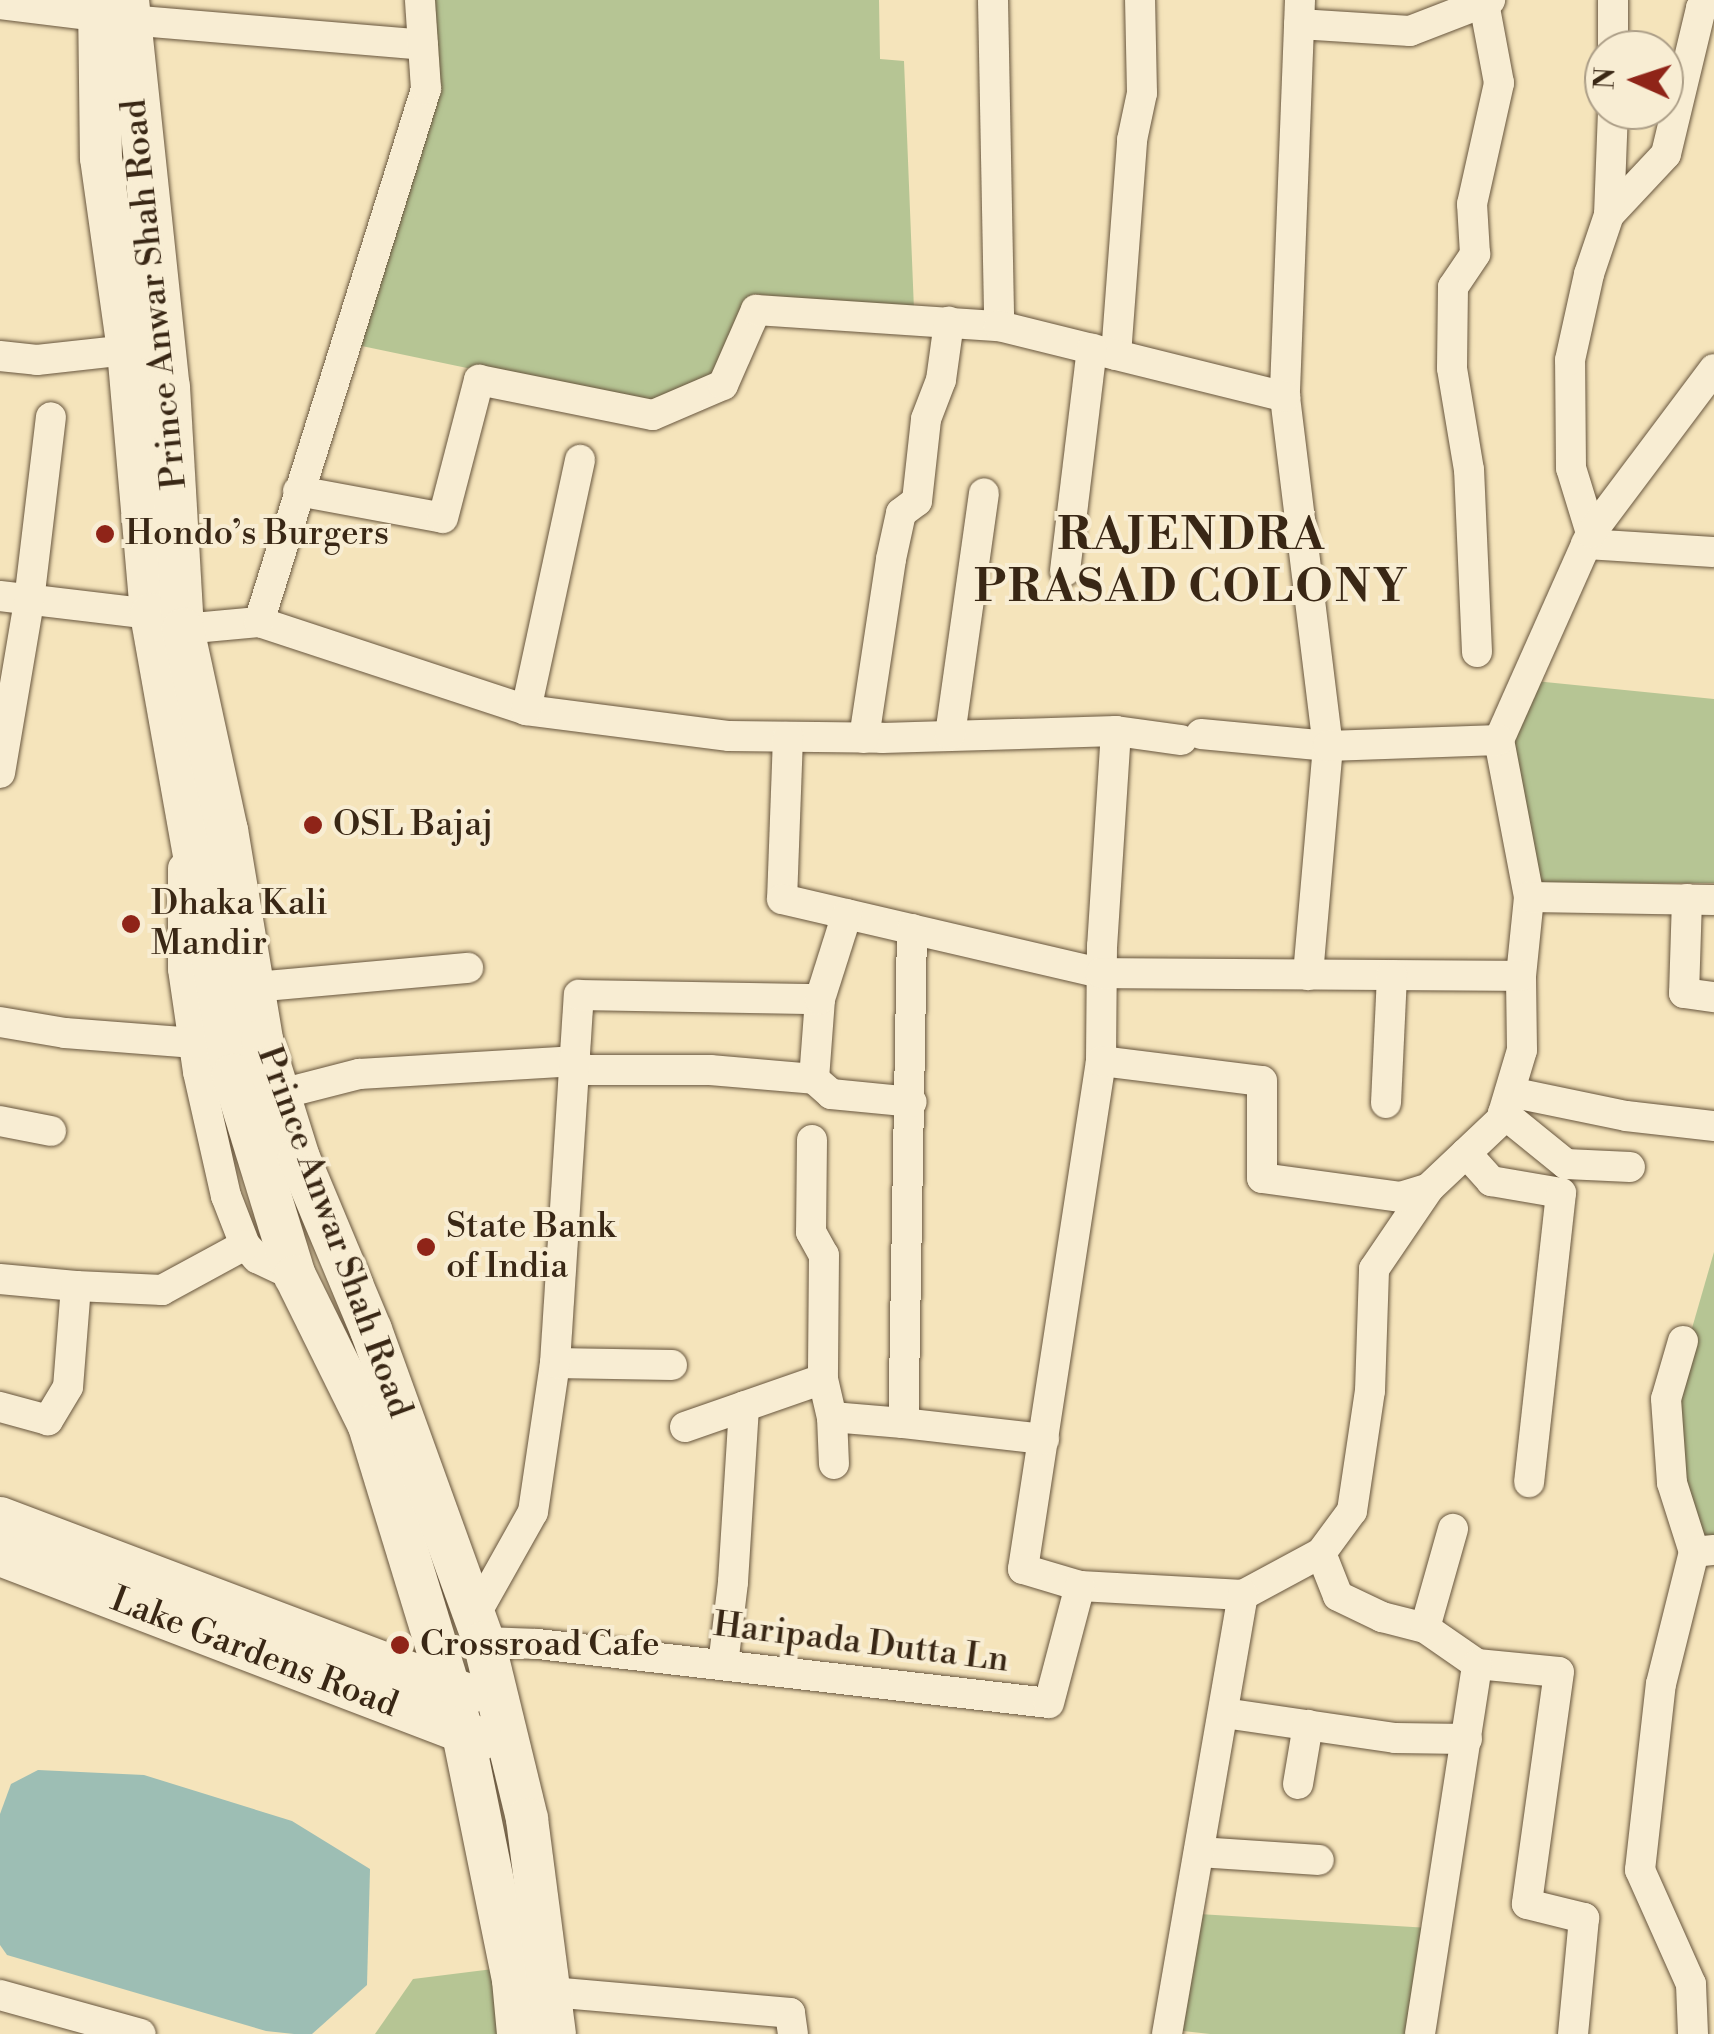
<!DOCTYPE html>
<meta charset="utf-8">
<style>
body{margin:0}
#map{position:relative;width:1714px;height:2034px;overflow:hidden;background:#f5e4bb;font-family:"Libre Bodoni",serif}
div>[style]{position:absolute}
.green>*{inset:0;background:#b6c594}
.water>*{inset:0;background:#9dbeb4}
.roads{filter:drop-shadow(0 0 2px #68563e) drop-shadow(0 0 2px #68563e)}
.minor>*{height:30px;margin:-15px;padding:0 15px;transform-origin:15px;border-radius:15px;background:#f8edd3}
.secondary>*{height:42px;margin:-21px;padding:0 21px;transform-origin:21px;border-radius:21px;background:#f8edd3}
.dots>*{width:28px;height:28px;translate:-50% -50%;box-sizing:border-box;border:5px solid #f8edd3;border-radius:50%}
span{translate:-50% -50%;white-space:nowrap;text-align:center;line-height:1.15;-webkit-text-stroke:8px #f8edd3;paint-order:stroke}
.street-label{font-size:35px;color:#392715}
.poi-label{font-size:35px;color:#392715}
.left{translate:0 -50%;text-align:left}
.district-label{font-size:45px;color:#392715;font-weight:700;letter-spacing:2.5px}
.north{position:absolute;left:1584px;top:30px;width:100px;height:100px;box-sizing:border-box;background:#f8edd3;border:2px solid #ac9e87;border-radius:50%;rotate:273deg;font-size:28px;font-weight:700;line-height:40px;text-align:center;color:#392715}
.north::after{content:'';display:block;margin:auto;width:35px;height:45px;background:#8f2418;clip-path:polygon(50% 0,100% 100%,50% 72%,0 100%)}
</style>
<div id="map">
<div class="green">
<div style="clip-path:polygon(431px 0,879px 0,880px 59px,904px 61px,914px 310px,754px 294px,716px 375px,645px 405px,357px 345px)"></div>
<div style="clip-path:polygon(1535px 681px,1714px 699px,1714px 883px,1535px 883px,1506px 738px)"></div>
<div style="clip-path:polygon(1714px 1252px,1714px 1538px,1695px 1541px,1671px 1401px)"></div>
<div style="clip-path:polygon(1199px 1914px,1429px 1928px,1411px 2034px,1210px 2034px,1174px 2030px)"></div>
<div style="clip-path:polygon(493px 1969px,503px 2034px,375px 2034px,413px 1979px)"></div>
</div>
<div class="water">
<div style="clip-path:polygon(38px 1770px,144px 1775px,292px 1821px,370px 1869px,367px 1985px,312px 2034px,294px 2034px,266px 2031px,7px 1955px,0 1945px,0 1814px,11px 1784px)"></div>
</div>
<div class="roads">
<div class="minor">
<div style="left:993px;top:0;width:326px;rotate:88.9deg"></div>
<div style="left:1300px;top:0;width:397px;rotate:92.2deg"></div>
<div style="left:1285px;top:397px;width:352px;rotate:83deg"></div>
<div style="left:1328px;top:746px;width:230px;rotate:95deg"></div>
<div style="left:1613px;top:0;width:50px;rotate:90deg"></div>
<div style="left:0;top:4px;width:129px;rotate:7.1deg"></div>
<div style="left:128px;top:20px;width:296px;rotate:4.8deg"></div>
<div style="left:1299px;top:24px;width:111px;rotate:3.6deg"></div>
<div style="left:1410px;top:31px;width:86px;rotate:-21.2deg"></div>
<div style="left:1609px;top:215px;width:83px;rotate:-46.9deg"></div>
<div style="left:1666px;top:154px;width:150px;rotate:-76.5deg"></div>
<div style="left:1701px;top:8px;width:14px;rotate:-25deg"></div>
<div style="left:1116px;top:355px;width:216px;rotate:-85.7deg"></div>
<div style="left:1132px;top:140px;width:48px;rotate:-78deg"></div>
<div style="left:1142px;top:93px;width:93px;rotate:-91.2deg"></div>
<div style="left:0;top:356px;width:37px;rotate:6deg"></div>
<div style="left:37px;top:360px;width:92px;rotate:-6.3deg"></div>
<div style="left:298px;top:491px;width:147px;rotate:10.5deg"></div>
<div style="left:443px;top:518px;width:143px;rotate:-75.4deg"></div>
<div style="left:479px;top:380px;width:177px;rotate:11.4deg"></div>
<div style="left:653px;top:415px;width:76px;rotate:-23.2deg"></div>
<div style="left:723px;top:385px;width:82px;rotate:-66.3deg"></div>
<div style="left:756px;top:310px;width:244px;rotate:3.8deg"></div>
<div style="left:999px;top:326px;width:295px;rotate:13.9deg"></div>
<div style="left:1591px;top:533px;width:68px;rotate:-107.1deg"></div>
<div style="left:1571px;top:468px;width:108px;rotate:-90.5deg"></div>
<div style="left:1570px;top:360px;width:88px;rotate:-77.5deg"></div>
<div style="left:1589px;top:274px;width:62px;rotate:-71.3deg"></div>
<div style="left:1609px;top:215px;width:105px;rotate:-87.8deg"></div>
<div style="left:1586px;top:544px;width:128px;rotate:3.6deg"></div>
<div style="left:1065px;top:571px;width:224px;rotate:-83.1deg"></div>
<div style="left:0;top:596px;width:152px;rotate:6.8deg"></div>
<div style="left:151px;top:614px;width:35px;rotate:25deg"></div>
<div style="left:183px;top:629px;width:76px;rotate:-5.3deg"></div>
<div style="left:259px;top:622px;width:281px;rotate:18.2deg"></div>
<div style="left:526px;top:710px;width:205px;rotate:7.3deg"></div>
<div style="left:729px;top:736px;width:153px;rotate:0.7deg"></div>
<div style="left:882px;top:738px;width:234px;rotate:-1.7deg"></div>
<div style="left:1116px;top:731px;width:66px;rotate:7.9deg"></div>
<div style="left:259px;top:622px;width:559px;rotate:-72.6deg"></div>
<div style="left:426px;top:89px;width:89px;rotate:-93.9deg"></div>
<div style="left:1477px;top:652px;width:182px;rotate:-92.5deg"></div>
<div style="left:1469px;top:470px;width:103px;rotate:-99.5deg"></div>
<div style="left:1452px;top:368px;width:81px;rotate:-89.3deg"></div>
<div style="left:1453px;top:287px;width:40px;rotate:-56deg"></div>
<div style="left:1475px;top:254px;width:50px;rotate:-93.4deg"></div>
<div style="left:1472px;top:204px;width:124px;rotate:-77.4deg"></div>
<div style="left:1499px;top:83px;width:81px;rotate:-100.6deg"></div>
<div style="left:526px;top:710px;width:256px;rotate:-77.8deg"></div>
<div style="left:1116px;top:731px;width:215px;rotate:93.7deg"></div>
<div style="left:1102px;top:946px;width:115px;rotate:90.5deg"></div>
<div style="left:1101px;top:1061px;width:514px;rotate:98.73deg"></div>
<div style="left:1023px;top:1569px;width:59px;rotate:16.6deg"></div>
<div style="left:1080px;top:1586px;width:163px;rotate:3.2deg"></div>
<div style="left:1243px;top:1595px;width:89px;rotate:-28.3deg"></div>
<div style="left:1321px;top:1553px;width:52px;rotate:-53.6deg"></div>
<div style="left:1352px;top:1511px;width:121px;rotate:-81.5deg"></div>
<div style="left:1370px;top:1391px;width:122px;rotate:-88.1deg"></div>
<div style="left:1374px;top:1269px;width:98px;rotate:-55.8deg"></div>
<div style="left:1429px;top:1188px;width:99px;rotate:-43.4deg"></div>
<div style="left:1501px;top:1120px;width:73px;rotate:-73.3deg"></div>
<div style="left:1522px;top:1050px;width:74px;rotate:-90.8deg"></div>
<div style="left:1521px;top:976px;width:79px;rotate:-84.2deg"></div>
<div style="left:1529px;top:897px;width:160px;rotate:-100.8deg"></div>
<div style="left:1499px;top:740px;width:227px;rotate:-66deg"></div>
<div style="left:1591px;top:533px;width:205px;rotate:-53.1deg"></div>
<div style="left:1201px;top:734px;width:128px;rotate:5.4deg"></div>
<div style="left:1328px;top:746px;width:171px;rotate:-2deg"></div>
<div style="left:950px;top:735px;width:244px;rotate:-82deg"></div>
<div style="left:788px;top:737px;width:162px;rotate:92.1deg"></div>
<div style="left:782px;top:899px;width:327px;rotate:13.1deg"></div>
<div style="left:1101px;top:973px;width:420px;rotate:0.4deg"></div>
<div style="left:864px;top:738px;width:181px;rotate:-81.4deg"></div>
<div style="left:891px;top:559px;width:47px;rotate:-77.7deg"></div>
<div style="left:901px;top:513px;width:20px;rotate:-37deg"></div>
<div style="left:917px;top:501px;width:82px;rotate:-83.7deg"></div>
<div style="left:926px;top:419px;width:42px;rotate:-69deg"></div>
<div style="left:941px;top:380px;width:59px;rotate:-82.1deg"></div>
<div style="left:0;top:773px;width:174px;rotate:-80.4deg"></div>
<div style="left:29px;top:601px;width:185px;rotate:-83.2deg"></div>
<div style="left:183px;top:868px;width:101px;rotate:90deg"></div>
<div style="left:183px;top:969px;width:104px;rotate:81.7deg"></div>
<div style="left:198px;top:1072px;width:127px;rotate:77.3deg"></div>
<div style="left:226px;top:1196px;width:53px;rotate:68.8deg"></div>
<div style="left:245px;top:1245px;width:18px;rotate:47deg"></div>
<div style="left:257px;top:1258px;width:42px;rotate:25.3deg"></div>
<div style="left:1529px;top:897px;width:185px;rotate:0.9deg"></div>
<div style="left:1687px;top:899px;width:94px;rotate:91.8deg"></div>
<div style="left:1684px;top:993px;width:30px;rotate:8deg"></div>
<div style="left:912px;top:929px;width:494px;rotate:91deg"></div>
<div style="left:903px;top:1423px;width:142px;rotate:6.5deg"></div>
<div style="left:254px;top:987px;width:215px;rotate:-5.1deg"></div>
<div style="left:0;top:1022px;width:66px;rotate:9.6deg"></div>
<div style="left:65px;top:1033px;width:130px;rotate:4.4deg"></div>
<div style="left:1101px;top:1061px;width:162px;rotate:7.1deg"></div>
<div style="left:1262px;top:1081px;width:97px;rotate:90deg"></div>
<div style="left:1262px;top:1178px;width:139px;rotate:7.8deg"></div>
<div style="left:1400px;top:1197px;width:30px;rotate:-17deg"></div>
<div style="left:574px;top:1070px;width:136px"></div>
<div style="left:710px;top:1070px;width:104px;rotate:4.9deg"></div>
<div style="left:814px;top:1079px;width:23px;rotate:41deg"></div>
<div style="left:831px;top:1094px;width:81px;rotate:5.6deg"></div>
<div style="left:814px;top:1079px;width:80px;rotate:-85.7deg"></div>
<div style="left:1510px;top:1092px;width:118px;rotate:11.7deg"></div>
<div style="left:1626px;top:1116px;width:89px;rotate:6.5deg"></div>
<div style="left:277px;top:1095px;width:85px;rotate:-14.4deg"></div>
<div style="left:359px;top:1074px;width:218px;rotate:-3.4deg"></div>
<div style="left:1386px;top:1103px;width:128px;rotate:-87.3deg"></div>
<div style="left:1503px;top:1113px;width:81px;rotate:39deg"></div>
<div style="left:1566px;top:1164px;width:64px;rotate:2.7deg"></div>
<div style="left:0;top:1121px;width:52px;rotate:11.1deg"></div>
<div style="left:812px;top:1140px;width:92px;rotate:90.6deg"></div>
<div style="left:811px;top:1232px;width:26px;rotate:61deg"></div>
<div style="left:824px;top:1255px;width:124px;rotate:90.5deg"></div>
<div style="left:823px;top:1379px;width:39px;rotate:77deg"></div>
<div style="left:832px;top:1417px;width:47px;rotate:87.6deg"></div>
<div style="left:1466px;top:1153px;width:38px;rotate:48deg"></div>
<div style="left:1491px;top:1181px;width:71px;rotate:9.7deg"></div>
<div style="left:1561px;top:1193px;width:291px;rotate:96.3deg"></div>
<div style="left:0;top:1279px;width:76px;rotate:5.3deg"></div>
<div style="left:76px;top:1286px;width:101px;rotate:94.5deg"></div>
<div style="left:68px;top:1387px;width:39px;rotate:121deg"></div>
<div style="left:48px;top:1420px;width:50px;rotate:-164.8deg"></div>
<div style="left:76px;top:1286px;width:86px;rotate:2.7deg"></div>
<div style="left:162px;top:1290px;width:94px;rotate:-28.5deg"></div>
<div style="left:1683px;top:1341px;width:60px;rotate:106.3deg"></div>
<div style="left:1666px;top:1399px;width:84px;rotate:85.9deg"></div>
<div style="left:1672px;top:1483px;width:72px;rotate:72.3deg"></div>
<div style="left:555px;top:1363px;width:117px;rotate:1deg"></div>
<div style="left:832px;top:1417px;width:71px;rotate:4.8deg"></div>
<div style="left:685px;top:1427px;width:146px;rotate:-19.2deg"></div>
<div style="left:1321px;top:1553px;width:46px;rotate:68.4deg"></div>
<div style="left:1338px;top:1596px;width:49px;rotate:25.5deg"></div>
<div style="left:1382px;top:1617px;width:44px;rotate:14.3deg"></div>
<div style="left:1425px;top:1628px;width:63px;rotate:34.7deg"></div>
<div style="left:1477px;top:1664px;width:82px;rotate:5.6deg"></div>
<div style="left:1559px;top:1672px;width:234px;rotate:97.9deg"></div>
<div style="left:1527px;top:1904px;width:59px;rotate:13.8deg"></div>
<div style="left:1584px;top:1918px;width:117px;rotate:95.4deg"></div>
<div style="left:474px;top:1617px;width:120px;rotate:-60.7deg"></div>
<div style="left:533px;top:1512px;width:151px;rotate:-81.6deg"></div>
<div style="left:555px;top:1363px;width:369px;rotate:-86.3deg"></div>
<div style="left:579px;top:995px;width:241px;rotate:1deg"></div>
<div style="left:820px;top:999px;width:89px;rotate:-72.4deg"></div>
<div style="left:1425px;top:1628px;width:103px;rotate:-74.2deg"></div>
<div style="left:484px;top:1642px;width:54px;rotate:2.1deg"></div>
<div style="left:538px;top:1644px;width:514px;rotate:6.59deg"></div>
<div style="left:1049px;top:1703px;width:121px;rotate:-75.2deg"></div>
<div style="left:723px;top:1665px;width:84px;rotate:-83.1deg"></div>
<div style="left:733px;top:1582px;width:176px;rotate:-86.4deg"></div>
<div style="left:1224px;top:1713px;width:173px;rotate:8.3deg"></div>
<div style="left:1395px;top:1738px;width:72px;rotate:0.8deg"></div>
<div style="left:1298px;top:1784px;width:60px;rotate:-80.4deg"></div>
<div style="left:1199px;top:1852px;width:120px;rotate:3.8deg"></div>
<div style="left:551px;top:1992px;width:240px;rotate:5deg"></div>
<div style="left:790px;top:2013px;width:21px;rotate:82deg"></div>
<div style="left:0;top:1995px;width:146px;rotate:15.5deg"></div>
<div style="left:1167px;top:2034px;width:446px;rotate:-80.2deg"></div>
<div style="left:1420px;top:2034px;width:374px;rotate:-81.2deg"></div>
<div style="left:1693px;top:2034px;width:50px;rotate:-92.3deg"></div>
<div style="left:1691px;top:1984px;width:125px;rotate:-114.1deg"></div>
<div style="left:1640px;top:1870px;width:187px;rotate:-83.6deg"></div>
<div style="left:1661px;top:1684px;width:136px;rotate:-76deg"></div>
<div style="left:1694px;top:1552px;width:20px;rotate:-6deg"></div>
</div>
<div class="secondary">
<div style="left:99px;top:0;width:158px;rotate:89.3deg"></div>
<div style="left:101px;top:158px;width:194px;rotate:82deg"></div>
<div style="left:128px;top:350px;width:265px;rotate:85deg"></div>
<div style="left:151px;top:614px;width:468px;rotate:79.9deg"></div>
<div style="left:233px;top:1075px;width:210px;rotate:72.9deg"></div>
<div style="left:295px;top:1276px;width:167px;rotate:63.7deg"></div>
<div style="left:369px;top:1426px;width:322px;rotate:73deg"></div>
<div style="left:463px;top:1734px;width:251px;rotate:78.5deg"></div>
<div style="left:513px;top:1980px;width:54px;rotate:84.7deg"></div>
<div style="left:128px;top:0;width:389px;rotate:84deg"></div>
<div style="left:169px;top:387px;width:242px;rotate:86.7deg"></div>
<div style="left:183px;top:629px;width:206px;rotate:77.7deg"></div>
<div style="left:227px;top:830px;width:213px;rotate:80.5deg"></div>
<div style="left:262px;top:1040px;width:124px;rotate:72.6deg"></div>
<div style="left:299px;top:1158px;width:186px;rotate:67.3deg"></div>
<div style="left:371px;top:1330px;width:332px;rotate:70.1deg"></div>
<div style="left:484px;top:1642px;width:182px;rotate:76.3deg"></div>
<div style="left:527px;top:1819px;width:217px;rotate:82.6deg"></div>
<div style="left:0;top:1518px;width:499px;rotate:20.7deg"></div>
<div style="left:0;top:1555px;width:515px;rotate:20.93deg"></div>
</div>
</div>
<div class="dots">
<div style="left:105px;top:534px;background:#8f2418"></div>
<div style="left:313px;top:825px;background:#8f2418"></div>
<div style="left:131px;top:924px;background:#8f2418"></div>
<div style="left:426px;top:1247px;background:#8f2418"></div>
<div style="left:400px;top:1645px;background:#8f2418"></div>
</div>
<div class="street-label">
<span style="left:155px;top:294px;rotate:-96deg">Prince Anwar Shah Road</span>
<span style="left:334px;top:1232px;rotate:70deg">Prince Anwar Shah Road</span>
<span style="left:861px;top:1643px;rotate:7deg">Haripada Dutta Ln</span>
<span style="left:254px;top:1653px;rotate:21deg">Lake Gardens Road</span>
</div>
<div class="poi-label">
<span class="left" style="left:125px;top:534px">Hondo’s Burgers</span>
<span class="left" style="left:333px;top:825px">OSL Bajaj</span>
<span class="left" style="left:151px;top:924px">Dhaka Kali<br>Mandir</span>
<span class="left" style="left:446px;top:1247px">State Bank<br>of India</span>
<span class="left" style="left:420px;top:1645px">Crossroad Cafe</span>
</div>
<div class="district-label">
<span style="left:1192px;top:562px">RAJENDRA<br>PRASAD COLONY</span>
</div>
<div class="north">N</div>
</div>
